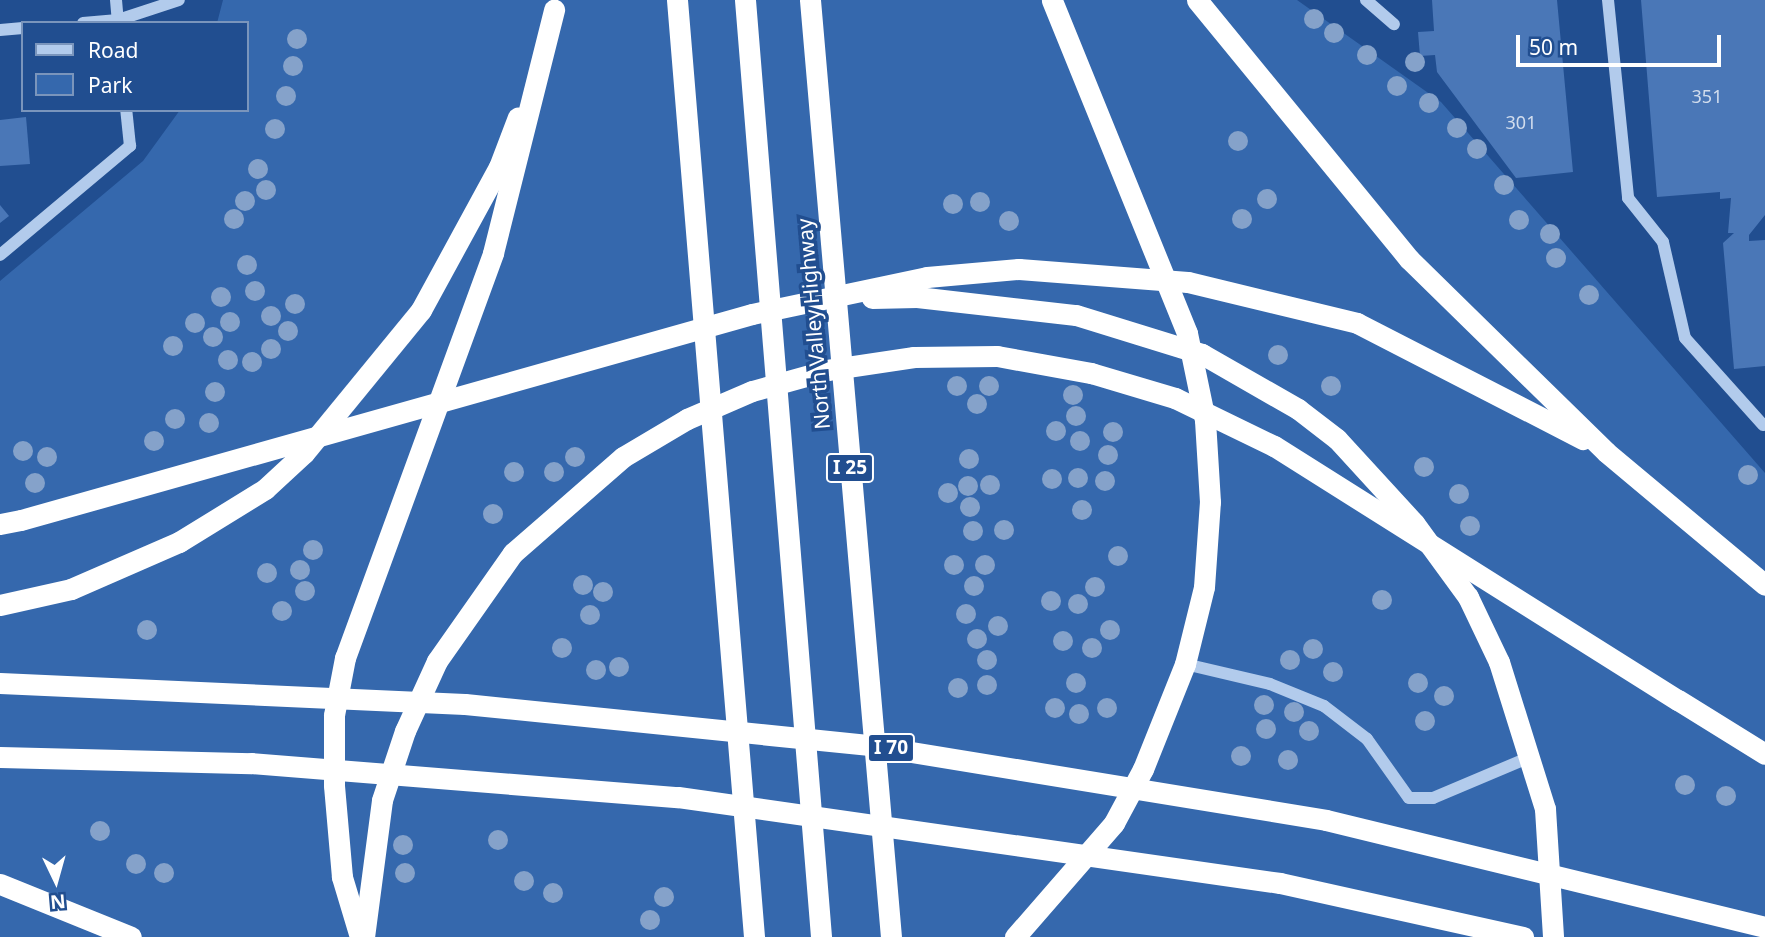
<!DOCTYPE html>
<style>
body{margin:0}
#map{position:relative;width:1765px;height:937px;overflow:hidden;background:#214e90;font-family:"Noto Sans",sans-serif}
div>[style]{position:absolute}
.green>*{inset:0;background:#3568ad}
.building>*{inset:0;background:#4a77b7}
.minor>*{height:12px;margin:-6px;padding:0 6px;transform-origin:6px;border-radius:6px;background:#b2cbec}
.highway>*{height:21px;margin:-10.5px;padding:0 10.5px;transform-origin:10.5px;border-radius:10.5px;background:#fff}
.highway-bridge>*{height:21px;margin:-10.5px;padding:0 10.5px;transform-origin:10.5px;border-radius:10.5px;background:#fff}
.trees>*{width:20px;height:20px;margin:-10px;border-radius:50%;background:#85a2ca}
span{translate:-50% -50%;white-space:nowrap;text-align:center;line-height:1.15;-webkit-text-stroke:7px #214e90;paint-order:stroke}
.number-label{font-size:18px;color:#d2dded}
.number-label span{-webkit-text-stroke-width:0}
.shield-label span{padding:2px 5px;background:#214e90;border:2px solid;border-radius:5px;-webkit-text-stroke-width:0}
.shield-label{font-size:19px;color:#fff;font-weight:700}
.street-label{font-size:21px;color:#fff}
.legend{position:absolute;left:21px;top:21px;width:228px;height:91px;box-sizing:border-box;background:#214e90;border:2px solid #7a95bc;margin:0;padding:9px 12px;list-style:none;font-size:21px;color:#fff}
.legend li{display:flex;align-items:center;gap:14px;height:35px}
.legend b{width:35px;border:2px solid #7a95bc}
.north{position:absolute;left:21px;top:846px;width:70px;height:70px;-webkit-text-stroke:5px #214e90;paint-order:stroke;rotate:175deg;font-size:19px;font-weight:700;line-height:28px;text-align:center;color:#fff}
.north::after{content:'';display:block;margin:auto;width:24px;height:32px;background:#fff;clip-path:polygon(50% 0,100% 100%,50% 72%,0 100%)}
.scale{position:absolute;left:1516px;top:35px;width:205px;height:32px;box-sizing:border-box;border:4px solid #fff;border-top:0;padding-left:9px;font-size:21px;line-height:24px;white-space:nowrap;color:#fff;-webkit-text-stroke:5px #214e90;paint-order:stroke}
</style>
<div id="map">
<div class="green">
<div style="clip-path:polygon(223px 0,1297px 0,1441px 102px,1765px 473px,1765px 937px,0 937px,0 281px,143px 161px,180px 110px,247px 110px,247px 23px,217px 23px)"></div>
</div>
<div class="building">
<div style="clip-path:polygon(1432px 0,1557px 0,1573px 172px,1516px 178px,1437px 72px,1435px 55px,1420px 56px,1418px 32px,1434px 31px)"></div>
<div style="clip-path:polygon(1641px 0,1765px 0,1765px 215px,1749px 235px,1749px 241px,1765px 240px,1765px 366px,1734px 369px,1723px 243px,1734px 233px,1728px 233px,1731px 198px,1720px 199px,1720px 192px,1657px 197px)"></div>
<div style="clip-path:polygon(26px 117px,30px 164px,0 166px,0 120px)"></div>
<div style="clip-path:polygon(0 205px,9px 216px,0 223px)"></div>
</div>
<div class="minor">
<div style="left:116px;top:0;width:23px;rotate:85deg"></div>
<div style="left:1366px;top:0;width:37px;rotate:41deg"></div>
<div style="left:1608px;top:0;width:199px;rotate:84.2deg"></div>
<div style="left:1628px;top:198px;width:56px;rotate:51.5deg"></div>
<div style="left:1663px;top:242px;width:98px;rotate:77.1deg"></div>
<div style="left:1685px;top:338px;width:117px;rotate:48.1deg"></div>
<div style="left:83px;top:23px;width:35px;rotate:-5deg"></div>
<div style="left:118px;top:20px;width:64px;rotate:-18.2deg"></div>
<div style="left:0;top:30px;width:23px;rotate:-5deg"></div>
<div style="left:0;top:255px;width:170px;rotate:-40deg"></div>
<div style="left:130px;top:146px;width:36px;rotate:-96deg"></div>
<div style="left:1185px;top:664px;width:87px;rotate:13.2deg"></div>
<div style="left:1270px;top:684px;width:58px;rotate:22.2deg"></div>
<div style="left:1324px;top:706px;width:54px;rotate:37.5deg"></div>
<div style="left:1367px;top:739px;width:72px;rotate:54.6deg"></div>
<div style="left:1409px;top:798px;width:24px"></div>
<div style="left:1433px;top:798px;width:105px;rotate:-22.9deg"></div>
</div>
<div class="highway">
<div style="left:677px;top:0;width:940px;rotate:85.3deg"></div>
<div style="left:745px;top:0;width:940px;rotate:85.36deg"></div>
<div style="left:810px;top:0;width:940px;rotate:85.06deg"></div>
<div style="left:1197px;top:0;width:335px;rotate:50.7deg"></div>
<div style="left:1409px;top:259px;width:276px;rotate:44.4deg"></div>
<div style="left:1606px;top:452px;width:207px;rotate:39.9deg"></div>
<div style="left:1357px;top:323px;width:254px;rotate:27.2deg"></div>
<div style="left:1298px;top:409px;width:49px;rotate:37.6deg"></div>
<div style="left:1337px;top:439px;width:114px;rotate:47.5deg"></div>
<div style="left:1414px;top:523px;width:92px;rotate:53.9deg"></div>
<div style="left:1468px;top:597px;width:72px;rotate:64.5deg"></div>
<div style="left:1499px;top:662px;width:154px;rotate:72.6deg"></div>
<div style="left:1545px;top:809px;width:128px;rotate:86.4deg"></div>
<div style="left:0;top:524px;width:21px;rotate:-11deg"></div>
<div style="left:0;top:605px;width:73px;rotate:-12.7deg"></div>
<div style="left:71px;top:589px;width:118px;rotate:-23.5deg"></div>
<div style="left:179px;top:542px;width:101px;rotate:-31.6deg"></div>
<div style="left:265px;top:489px;width:53px;rotate:-42.7deg"></div>
<div style="left:304px;top:453px;width:185px;rotate:-50.7deg"></div>
<div style="left:421px;top:310px;width:163px;rotate:-61.4deg"></div>
<div style="left:499px;top:167px;width:53px;rotate:-69.2deg"></div>
<div style="left:1678px;top:700px;width:102px;rotate:31.8deg"></div>
<div style="left:0;top:884px;width:141px;rotate:22deg"></div>
<div style="left:360px;top:937px;width:63px;rotate:-106.7deg"></div>
<div style="left:342px;top:877px;width:92px;rotate:-95deg"></div>
<div style="left:334px;top:785px;width:70px;rotate:-90deg"></div>
<div style="left:334px;top:715px;width:58px;rotate:-79.1deg"></div>
<div style="left:345px;top:658px;width:431px;rotate:-69.9deg"></div>
<div style="left:493px;top:253px;width:251px;rotate:-75.9deg"></div>
<div style="left:1015px;top:937px;width:151px;rotate:-49deg"></div>
<div style="left:1114px;top:823px;width:61px;rotate:-61.8deg"></div>
<div style="left:1143px;top:769px;width:113px;rotate:-68.2deg"></div>
<div style="left:1185px;top:664px;width:79px;rotate:-76.1deg"></div>
<div style="left:1204px;top:587px;width:85px;rotate:-86deg"></div>
<div style="left:1210px;top:502px;width:82px;rotate:-93.5deg"></div>
<div style="left:1205px;top:420px;width:89px;rotate:-101.7deg"></div>
<div style="left:1187px;top:333px;width:359px;rotate:-112.1deg"></div>
</div>
<div class="highway-bridge">
<div style="left:872px;top:298px;width:45px;rotate:-1.3deg"></div>
<div style="left:917px;top:297px;width:160px;rotate:6.5deg"></div>
<div style="left:1076px;top:315px;width:132px;rotate:17.2deg"></div>
<div style="left:1202px;top:354px;width:111px;rotate:29.8deg"></div>
<div style="left:21px;top:520px;width:759px;rotate:-15.74deg"></div>
<div style="left:752px;top:314px;width:179px;rotate:-11.9deg"></div>
<div style="left:927px;top:277px;width:92px;rotate:-5deg"></div>
<div style="left:1019px;top:269px;width:169px;rotate:4.4deg"></div>
<div style="left:1188px;top:282px;width:174px;rotate:13.6deg"></div>
<div style="left:0;top:683px;width:465px;rotate:2.6deg"></div>
<div style="left:465px;top:704px;width:412px;rotate:5.8deg"></div>
<div style="left:875px;top:746px;width:457px;rotate:9.3deg"></div>
<div style="left:1326px;top:820px;width:452px;rotate:13.7deg"></div>
<div style="left:0;top:757px;width:251px;rotate:1.4deg"></div>
<div style="left:251px;top:763px;width:428px;rotate:4.6deg"></div>
<div style="left:678px;top:797px;width:608px;rotate:8.13deg"></div>
<div style="left:1280px;top:883px;width:249px;rotate:12.5deg"></div>
<div style="left:364px;top:937px;width:138px;rotate:-82.5deg"></div>
<div style="left:382px;top:800px;width:73px;rotate:-71.6deg"></div>
<div style="left:405px;top:731px;width:77px;rotate:-65.4deg"></div>
<div style="left:437px;top:661px;width:132px;rotate:-54.9deg"></div>
<div style="left:513px;top:553px;width:146px;rotate:-41.1deg"></div>
<div style="left:623px;top:457px;width:74px;rotate:-30.7deg"></div>
<div style="left:687px;top:419px;width:71px;rotate:-23.3deg"></div>
<div style="left:752px;top:391px;width:78px;rotate:-15.6deg"></div>
<div style="left:827px;top:370px;width:88px;rotate:-8.5deg"></div>
<div style="left:914px;top:357px;width:83px;rotate:-0.7deg"></div>
<div style="left:997px;top:356px;width:96px;rotate:10.3deg"></div>
<div style="left:1091px;top:373px;width:88px;rotate:16.6deg"></div>
<div style="left:1175px;top:398px;width:110px;rotate:25.9deg"></div>
<div style="left:1274px;top:446px;width:477px;rotate:32.2deg"></div>
</div>
<div class="trees">
<div style="left:1314px;top:19px"></div>
<div style="left:1334px;top:33px"></div>
<div style="left:297px;top:39px"></div>
<div style="left:1367px;top:55px"></div>
<div style="left:1415px;top:62px"></div>
<div style="left:293px;top:66px"></div>
<div style="left:1397px;top:86px"></div>
<div style="left:286px;top:96px"></div>
<div style="left:1429px;top:103px"></div>
<div style="left:1457px;top:128px"></div>
<div style="left:275px;top:129px"></div>
<div style="left:1238px;top:141px"></div>
<div style="left:1477px;top:149px"></div>
<div style="left:258px;top:169px"></div>
<div style="left:1504px;top:185px"></div>
<div style="left:266px;top:190px"></div>
<div style="left:1267px;top:199px"></div>
<div style="left:245px;top:201px"></div>
<div style="left:980px;top:202px"></div>
<div style="left:953px;top:204px"></div>
<div style="left:234px;top:219px"></div>
<div style="left:1242px;top:219px"></div>
<div style="left:1519px;top:220px"></div>
<div style="left:1009px;top:221px"></div>
<div style="left:1550px;top:234px"></div>
<div style="left:1556px;top:258px"></div>
<div style="left:247px;top:265px"></div>
<div style="left:255px;top:291px"></div>
<div style="left:1589px;top:295px"></div>
<div style="left:221px;top:297px"></div>
<div style="left:295px;top:304px"></div>
<div style="left:271px;top:316px"></div>
<div style="left:230px;top:322px"></div>
<div style="left:195px;top:323px"></div>
<div style="left:288px;top:331px"></div>
<div style="left:213px;top:337px"></div>
<div style="left:173px;top:346px"></div>
<div style="left:271px;top:349px"></div>
<div style="left:1278px;top:355px"></div>
<div style="left:228px;top:360px"></div>
<div style="left:252px;top:362px"></div>
<div style="left:957px;top:386px"></div>
<div style="left:989px;top:386px"></div>
<div style="left:1331px;top:386px"></div>
<div style="left:215px;top:392px"></div>
<div style="left:1073px;top:395px"></div>
<div style="left:977px;top:404px"></div>
<div style="left:1076px;top:416px"></div>
<div style="left:175px;top:419px"></div>
<div style="left:209px;top:423px"></div>
<div style="left:1056px;top:431px"></div>
<div style="left:1113px;top:432px"></div>
<div style="left:154px;top:441px"></div>
<div style="left:1080px;top:441px"></div>
<div style="left:23px;top:451px"></div>
<div style="left:1108px;top:455px"></div>
<div style="left:47px;top:457px"></div>
<div style="left:575px;top:457px"></div>
<div style="left:969px;top:459px"></div>
<div style="left:1424px;top:467px"></div>
<div style="left:514px;top:472px"></div>
<div style="left:554px;top:472px"></div>
<div style="left:1748px;top:475px"></div>
<div style="left:1078px;top:478px"></div>
<div style="left:1052px;top:479px"></div>
<div style="left:1105px;top:481px"></div>
<div style="left:35px;top:483px"></div>
<div style="left:990px;top:485px"></div>
<div style="left:968px;top:486px"></div>
<div style="left:948px;top:493px"></div>
<div style="left:1459px;top:494px"></div>
<div style="left:970px;top:507px"></div>
<div style="left:1082px;top:510px"></div>
<div style="left:493px;top:514px"></div>
<div style="left:1470px;top:526px"></div>
<div style="left:1004px;top:530px"></div>
<div style="left:973px;top:531px"></div>
<div style="left:313px;top:550px"></div>
<div style="left:1118px;top:556px"></div>
<div style="left:954px;top:565px"></div>
<div style="left:985px;top:565px"></div>
<div style="left:300px;top:570px"></div>
<div style="left:267px;top:573px"></div>
<div style="left:583px;top:585px"></div>
<div style="left:974px;top:586px"></div>
<div style="left:1095px;top:587px"></div>
<div style="left:305px;top:591px"></div>
<div style="left:603px;top:592px"></div>
<div style="left:1382px;top:600px"></div>
<div style="left:1051px;top:601px"></div>
<div style="left:1078px;top:604px"></div>
<div style="left:282px;top:611px"></div>
<div style="left:966px;top:614px"></div>
<div style="left:590px;top:615px"></div>
<div style="left:998px;top:626px"></div>
<div style="left:147px;top:630px"></div>
<div style="left:1110px;top:630px"></div>
<div style="left:977px;top:639px"></div>
<div style="left:1063px;top:641px"></div>
<div style="left:562px;top:648px"></div>
<div style="left:1092px;top:648px"></div>
<div style="left:1313px;top:649px"></div>
<div style="left:987px;top:660px"></div>
<div style="left:1290px;top:660px"></div>
<div style="left:619px;top:667px"></div>
<div style="left:596px;top:670px"></div>
<div style="left:1333px;top:672px"></div>
<div style="left:1076px;top:683px"></div>
<div style="left:1418px;top:683px"></div>
<div style="left:987px;top:685px"></div>
<div style="left:958px;top:688px"></div>
<div style="left:1444px;top:696px"></div>
<div style="left:1264px;top:705px"></div>
<div style="left:1055px;top:708px"></div>
<div style="left:1107px;top:708px"></div>
<div style="left:1294px;top:712px"></div>
<div style="left:1079px;top:714px"></div>
<div style="left:1425px;top:721px"></div>
<div style="left:1266px;top:729px"></div>
<div style="left:1309px;top:731px"></div>
<div style="left:1241px;top:756px"></div>
<div style="left:1288px;top:760px"></div>
<div style="left:1685px;top:785px"></div>
<div style="left:1726px;top:796px"></div>
<div style="left:100px;top:831px"></div>
<div style="left:498px;top:840px"></div>
<div style="left:403px;top:845px"></div>
<div style="left:136px;top:864px"></div>
<div style="left:164px;top:873px"></div>
<div style="left:405px;top:873px"></div>
<div style="left:524px;top:881px"></div>
<div style="left:553px;top:893px"></div>
<div style="left:664px;top:897px"></div>
<div style="left:650px;top:920px"></div>
</div>
<div class="number-label">
<span style="left:1707px;top:96px">351</span>
<span style="left:1521px;top:122px">301</span>
</div>
<div class="shield-label">
<span style="left:850px;top:468px">I 25</span>
<span style="left:891px;top:748px">I 70</span>
</div>
<div class="street-label">
<span style="left:813px;top:324px;rotate:-95deg">North Valley Highway</span>
</div>
<ul class="legend">
<li><b style="height:9px;background:#b2cbec"></b>Road</li>
<li><b style="height:19px;background:#3568ad"></b>Park</li>
</ul>
<div class="north">N</div>
<div class="scale">50 m</div>
</div>
